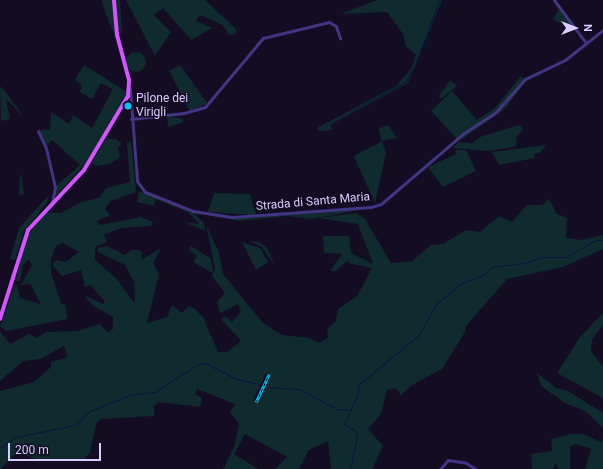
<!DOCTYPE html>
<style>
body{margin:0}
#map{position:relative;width:603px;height:469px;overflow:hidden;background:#130c23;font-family:Roboto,sans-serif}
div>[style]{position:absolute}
.green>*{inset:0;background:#0f2b2d}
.round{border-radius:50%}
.stream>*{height:1px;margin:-0.5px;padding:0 0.5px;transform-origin:0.5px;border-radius:0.5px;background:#071641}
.minor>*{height:3px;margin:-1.5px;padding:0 1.5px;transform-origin:1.5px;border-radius:1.5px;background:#413584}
.major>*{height:4px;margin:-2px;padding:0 2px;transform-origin:2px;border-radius:2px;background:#d355ff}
.rail>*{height:2.5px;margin-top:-1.25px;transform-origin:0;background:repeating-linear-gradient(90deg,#130c23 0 3px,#00c4f9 0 6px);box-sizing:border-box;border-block:1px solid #00c4f9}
.dots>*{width:11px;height:11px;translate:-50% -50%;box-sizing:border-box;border:2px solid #130c23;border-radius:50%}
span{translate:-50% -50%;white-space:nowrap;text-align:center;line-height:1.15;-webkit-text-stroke:3px #130c23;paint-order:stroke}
.poi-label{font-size:12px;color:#d9ceff}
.left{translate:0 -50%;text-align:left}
.street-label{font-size:12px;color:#d9ceff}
.north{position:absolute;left:555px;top:8px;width:40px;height:40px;-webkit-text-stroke:3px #130c23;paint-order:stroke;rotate:90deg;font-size:11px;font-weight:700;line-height:16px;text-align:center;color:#d9ceff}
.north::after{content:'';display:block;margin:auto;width:14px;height:18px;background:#d9ceff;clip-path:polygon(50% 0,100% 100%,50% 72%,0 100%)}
.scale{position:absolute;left:8px;top:443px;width:93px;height:18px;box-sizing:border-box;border:2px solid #d9ceff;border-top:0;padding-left:5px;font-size:12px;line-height:14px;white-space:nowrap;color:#d9ceff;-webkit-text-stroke:3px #130c23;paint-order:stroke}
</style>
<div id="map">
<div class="green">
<div style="clip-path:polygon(101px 0,112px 0,115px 34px,111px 27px)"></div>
<div style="clip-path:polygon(116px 0,120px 0,122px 33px,118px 29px)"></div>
<div style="clip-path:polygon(126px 0,205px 0,236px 29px,236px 34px,229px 35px,223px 25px,200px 15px,196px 21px,212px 28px,191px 40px,163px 8px,154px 15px,171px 32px,155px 56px)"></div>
<div style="clip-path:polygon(377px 0,442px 0,408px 83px,331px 125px,332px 130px,319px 131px,317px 128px,396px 86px,411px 69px,416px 55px,406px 46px,403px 34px,387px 12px,341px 14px)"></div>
<div style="clip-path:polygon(560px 6px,567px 16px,571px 27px,553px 20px)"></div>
<div class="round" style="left:126px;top:52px;width:20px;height:20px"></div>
<div style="clip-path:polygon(84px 65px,127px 92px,86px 163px,53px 199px,56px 186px,80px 165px,52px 140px,47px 146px,39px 130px,50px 130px,51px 112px,69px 124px,73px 115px,92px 128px,113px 89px,101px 83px,92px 99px,80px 92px,82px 86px,75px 80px)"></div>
<div style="clip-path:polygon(180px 65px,207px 103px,204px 105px,190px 111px,169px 71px)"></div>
<div style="clip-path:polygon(555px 67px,525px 82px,505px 109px,458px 142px,473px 143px,480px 137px,520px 125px,523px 130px,516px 137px,517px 146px,489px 151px,453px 148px,469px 130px,497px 113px,526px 80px)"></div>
<div style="clip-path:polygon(521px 76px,524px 79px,496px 112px,457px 139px,431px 111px,452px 91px,477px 120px,495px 108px)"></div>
<div style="clip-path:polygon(450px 80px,457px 86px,441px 99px,439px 96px)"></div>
<div style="clip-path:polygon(0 86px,4px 90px,24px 117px,6px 99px,10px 119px,1px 121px)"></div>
<div style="clip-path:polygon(167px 116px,183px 119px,183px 122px,168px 127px)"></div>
<div style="clip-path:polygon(388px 125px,397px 138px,382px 141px,386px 153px,375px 203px,354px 156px,382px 141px,378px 129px)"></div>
<div style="clip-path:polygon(108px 135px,109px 139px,116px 139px,122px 144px,118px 147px,120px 157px,110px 164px,96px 166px,92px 162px)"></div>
<div style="clip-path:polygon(evenodd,131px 140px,136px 192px,111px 201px,105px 209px,110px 215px,97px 221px,100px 225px,141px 217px,153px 222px,151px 226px,121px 228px,104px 235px,107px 242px,95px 247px,95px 260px,116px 278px,135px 304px,134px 282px,125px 265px,98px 252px,98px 248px,107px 246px,125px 255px,131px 250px,138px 250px,142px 252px,141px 260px,161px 248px,153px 263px,159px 274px,147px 323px,167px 317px,172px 305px,182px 313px,189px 306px,194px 308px,203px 317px,218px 352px,227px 352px,241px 341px,221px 319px,225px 316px,232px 322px,241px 311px,238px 304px,220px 313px,217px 302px,225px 293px,212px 276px,215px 268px,206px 224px,219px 253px,223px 274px,263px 323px,282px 335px,309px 338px,319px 343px,328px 338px,327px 329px,336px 321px,338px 309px,357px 296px,372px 268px,348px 263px,349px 259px,336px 271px,330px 271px,342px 254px,324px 253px,323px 236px,349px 236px,351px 253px,373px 264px,358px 224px,318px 218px,357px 213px,365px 219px,391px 263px,412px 261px,431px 245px,443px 244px,466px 230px,480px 232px,499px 216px,512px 222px,527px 205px,542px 205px,549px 199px,557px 214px,567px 218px,566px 238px,581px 240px,603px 235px,603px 249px,563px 267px,507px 279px,465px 327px,465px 332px,442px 369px,412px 385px,401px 395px,395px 388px,387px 390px,381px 414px,368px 429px,383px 446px,372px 469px,331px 469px,328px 441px,309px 450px,299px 469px,275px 469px,287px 457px,245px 434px,234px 454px,258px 469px,223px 469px,235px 445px,239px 423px,230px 413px,235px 404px,197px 389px,195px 394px,202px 398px,200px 407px,159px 402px,154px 406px,154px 416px,101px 419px,96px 424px,90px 453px,83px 459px,35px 459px,22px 453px,14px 455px,0 469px,0 391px,34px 382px,51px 367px,51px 362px,66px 358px,67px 353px,64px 346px,40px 359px,23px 361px,0 381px,0 331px,10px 344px,29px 334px,37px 338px,46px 332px,77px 331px,100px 324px,108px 333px,113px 329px,113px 317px,92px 305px,84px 295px,103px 304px,105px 301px,90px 285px,85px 287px,81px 270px,62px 276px,52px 265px,56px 260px,66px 262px,79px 252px,63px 243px,56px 246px,51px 259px,51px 273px,61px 303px,66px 305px,67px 319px,6px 331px,0 326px,16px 283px,20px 298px,41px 304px,30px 284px,21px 285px,32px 265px,29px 259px,23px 265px,20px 281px,16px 281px,26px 238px,45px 212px,61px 213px,81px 202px,99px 198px,106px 188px,130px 182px,127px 144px,131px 140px,266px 373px,271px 376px,258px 402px,253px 400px,266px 373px)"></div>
<div style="clip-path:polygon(546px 145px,540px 153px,534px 154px,535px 158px,499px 165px,492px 152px)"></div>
<div style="clip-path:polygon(455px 150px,466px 150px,476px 171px,443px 187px,428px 167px,456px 154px)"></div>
<div style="clip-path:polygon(20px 175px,21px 175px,24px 194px,19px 195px)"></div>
<div style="clip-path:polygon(139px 191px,192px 212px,204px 223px,205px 231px,184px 222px,199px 224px,188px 212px,156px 199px,154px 206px,137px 202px)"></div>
<div style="clip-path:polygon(214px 193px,250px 194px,256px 215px,208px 212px)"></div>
<div style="clip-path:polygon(49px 195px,47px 203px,24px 231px,15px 260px,10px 259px,19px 228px)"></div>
<div style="clip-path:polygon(375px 207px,312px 219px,286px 216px,239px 221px,197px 213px,243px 218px)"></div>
<div style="clip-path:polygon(249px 241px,259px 242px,267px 248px,275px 266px,262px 247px)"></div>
<div style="clip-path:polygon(242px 242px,260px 248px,268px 262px,256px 270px)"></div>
<div style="clip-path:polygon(191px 246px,211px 259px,213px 273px,193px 262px,197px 256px,189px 250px)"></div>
<div style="clip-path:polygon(603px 313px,603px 324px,592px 340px,591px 351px,603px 367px,603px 398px,557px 373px,580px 337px)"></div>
<div style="clip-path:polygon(537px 373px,556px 388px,568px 391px,603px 413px,603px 428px,585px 411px,565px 403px,541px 386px)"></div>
<div style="clip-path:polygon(572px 434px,583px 434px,601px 442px,603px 439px,603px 469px,585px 469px,591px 449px,576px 444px,570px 447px,570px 469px,558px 469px,556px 463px,553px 469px,532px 469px,531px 454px,552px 451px,551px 439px)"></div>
</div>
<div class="stream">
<div style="left:330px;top:124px;width:86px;rotate:-29.2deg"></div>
<div style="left:405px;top:82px;width:19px;rotate:-58deg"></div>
<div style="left:415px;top:66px;width:70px;rotate:-70deg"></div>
<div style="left:267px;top:387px;width:32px;rotate:4deg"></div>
<div style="left:299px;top:389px;width:43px;rotate:27.8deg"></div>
<div style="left:337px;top:409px;width:13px;rotate:4deg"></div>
<div style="left:0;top:448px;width:19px;rotate:-35deg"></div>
<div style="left:16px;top:437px;width:60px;rotate:-11.5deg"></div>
<div style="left:75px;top:425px;width:21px;rotate:-43deg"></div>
<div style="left:90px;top:411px;width:43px;rotate:-21.8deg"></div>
<div style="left:130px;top:395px;width:25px;rotate:-7deg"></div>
<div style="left:155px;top:392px;width:51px;rotate:-33.1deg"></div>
<div style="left:198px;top:364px;width:7px;rotate:-8deg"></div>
<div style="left:205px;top:363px;width:33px;rotate:27deg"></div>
<div style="left:234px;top:378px;width:25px;rotate:14deg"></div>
<div style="left:350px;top:469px;width:33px;rotate:-78deg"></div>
<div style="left:357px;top:437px;width:7px;rotate:-106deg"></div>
<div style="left:355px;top:430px;width:13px;rotate:-151deg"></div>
<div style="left:344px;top:424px;width:33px;rotate:-65deg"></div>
<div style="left:358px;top:394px;width:9px;rotate:-90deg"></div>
<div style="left:358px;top:385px;width:79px;rotate:-39.3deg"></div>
<div style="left:419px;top:335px;width:35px;rotate:-61deg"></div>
<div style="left:436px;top:304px;width:33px;rotate:-39deg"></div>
<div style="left:462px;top:283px;width:25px;rotate:-21deg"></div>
<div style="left:485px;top:274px;width:9px;rotate:-49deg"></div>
<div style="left:491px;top:267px;width:35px;rotate:-7deg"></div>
<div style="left:526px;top:263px;width:16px;rotate:-22deg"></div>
<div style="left:541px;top:257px;width:25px"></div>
<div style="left:566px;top:257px;width:34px;rotate:-30deg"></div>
<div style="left:595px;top:240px;width:8px"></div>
</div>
<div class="minor">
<div style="left:554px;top:0;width:54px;rotate:53.3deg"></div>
<div style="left:130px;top:89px;width:92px;rotate:85.6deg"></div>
<div style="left:137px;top:181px;width:14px;rotate:54deg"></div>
<div style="left:145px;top:192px;width:52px;rotate:21.6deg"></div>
<div style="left:193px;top:211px;width:39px;rotate:9deg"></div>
<div style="left:232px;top:217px;width:139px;rotate:-4.1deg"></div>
<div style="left:371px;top:207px;width:10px;rotate:-17deg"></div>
<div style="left:381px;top:204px;width:109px;rotate:-40.5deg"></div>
<div style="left:464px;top:133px;width:38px;rotate:-33deg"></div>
<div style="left:496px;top:112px;width:44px;rotate:-48.7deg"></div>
<div style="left:525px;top:79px;width:44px;rotate:-25.4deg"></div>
<div style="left:565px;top:60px;width:48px;rotate:-38.3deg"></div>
<div style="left:131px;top:119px;width:53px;rotate:-6.5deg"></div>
<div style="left:184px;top:113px;width:22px;rotate:-16deg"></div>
<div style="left:205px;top:107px;width:90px;rotate:-50deg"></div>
<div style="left:263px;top:38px;width:68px;rotate:-13.6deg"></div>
<div style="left:329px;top:22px;width:8px;rotate:30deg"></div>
<div style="left:336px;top:26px;width:13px;rotate:72deg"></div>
<div style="left:38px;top:131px;width:19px;rotate:65deg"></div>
<div style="left:46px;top:148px;width:40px;rotate:77deg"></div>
<div style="left:55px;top:187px;width:15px;rotate:101deg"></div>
<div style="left:440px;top:469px;width:12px;rotate:-48deg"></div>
<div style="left:448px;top:460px;width:18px;rotate:9deg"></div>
<div style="left:466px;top:463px;width:12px;rotate:31deg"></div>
</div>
<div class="major">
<div style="left:0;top:319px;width:93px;rotate:-72.5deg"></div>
<div style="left:28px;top:230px;width:82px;rotate:-47deg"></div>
<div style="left:84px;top:170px;width:86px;rotate:-59.3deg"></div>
<div style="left:128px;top:96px;width:16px;rotate:-86deg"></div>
<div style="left:129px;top:80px;width:47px;rotate:-104.9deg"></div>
<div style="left:117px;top:35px;width:35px;rotate:-95deg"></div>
</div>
<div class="rail">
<div style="left:256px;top:402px;width:31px;rotate:-65deg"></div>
</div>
<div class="dots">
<div style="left:128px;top:106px;background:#00c4f9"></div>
</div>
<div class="poi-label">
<span class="left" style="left:136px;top:106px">Pilone dei<br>Virigli</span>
</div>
<div class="street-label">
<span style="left:313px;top:202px;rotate:-5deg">Strada di Santa Maria</span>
</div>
<div class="north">N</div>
<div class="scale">200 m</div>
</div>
